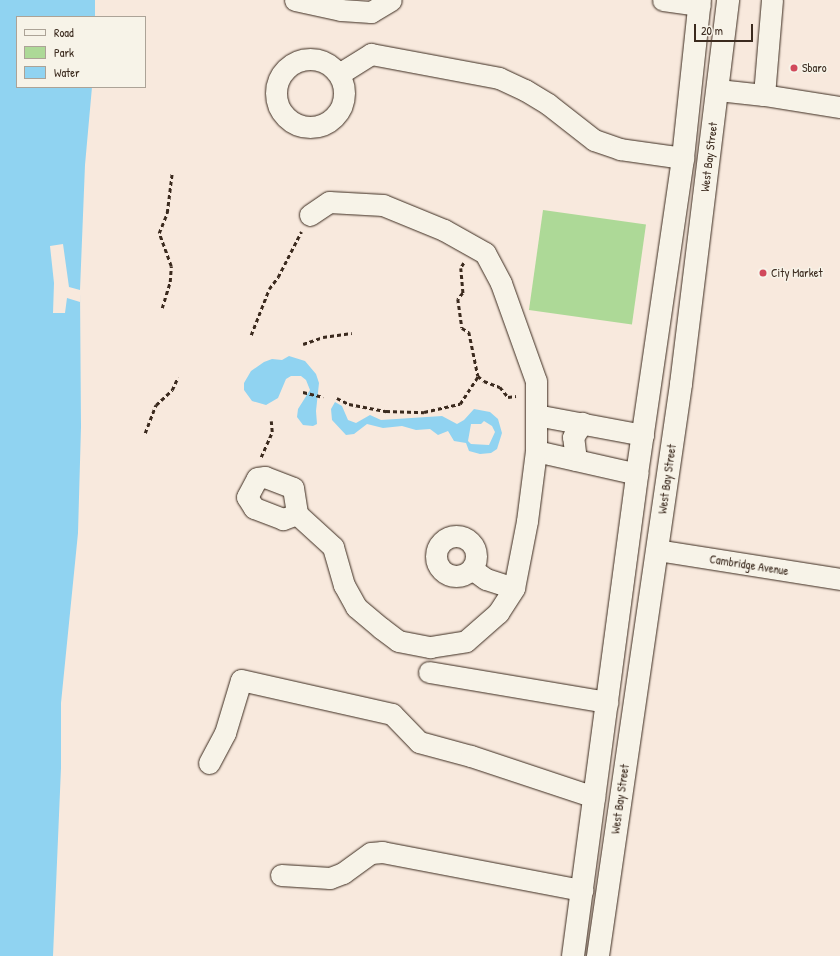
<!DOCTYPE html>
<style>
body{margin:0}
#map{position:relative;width:840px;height:956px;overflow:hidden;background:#f8e9dd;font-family:"Patrick Hand",sans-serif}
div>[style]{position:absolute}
.green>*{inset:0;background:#add997;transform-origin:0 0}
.water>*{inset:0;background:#90d3f1}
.pier>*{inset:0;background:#f8e9dd}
.path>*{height:2.5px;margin-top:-1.25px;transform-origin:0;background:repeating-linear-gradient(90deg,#3b2a1e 0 4px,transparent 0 7px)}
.roads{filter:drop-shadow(0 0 1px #3b2a1e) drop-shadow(0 0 1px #3b2a1e)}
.minor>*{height:21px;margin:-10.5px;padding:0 10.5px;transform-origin:10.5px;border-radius:10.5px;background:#f7f3e8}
.minor>.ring{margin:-10.5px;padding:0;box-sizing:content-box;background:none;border:21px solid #f7f3e8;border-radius:50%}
.major>*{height:22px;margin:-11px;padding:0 11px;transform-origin:11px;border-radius:11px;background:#f7f3e8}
.dots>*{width:11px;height:11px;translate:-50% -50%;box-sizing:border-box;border:2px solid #f7f3e8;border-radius:50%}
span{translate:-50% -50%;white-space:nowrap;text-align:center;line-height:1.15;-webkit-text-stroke:3px #f7f3e8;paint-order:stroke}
.poi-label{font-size:12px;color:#3b2a1e}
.left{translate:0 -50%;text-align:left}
.street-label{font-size:12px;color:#3b2a1e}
.legend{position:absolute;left:16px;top:16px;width:130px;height:72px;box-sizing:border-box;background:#f7f3e8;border:1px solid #aca397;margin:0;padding:5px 7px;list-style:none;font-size:12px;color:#3b2a1e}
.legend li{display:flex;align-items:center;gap:8px;height:20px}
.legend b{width:20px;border:1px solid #aca397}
.scale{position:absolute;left:694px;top:24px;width:59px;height:18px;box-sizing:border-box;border:2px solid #3b2a1e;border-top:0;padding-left:5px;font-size:12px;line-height:14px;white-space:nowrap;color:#3b2a1e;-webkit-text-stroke:3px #f7f3e8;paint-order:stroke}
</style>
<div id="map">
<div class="green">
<div style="left:543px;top:210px;width:104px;height:101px;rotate:8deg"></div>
</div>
<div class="water">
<div style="clip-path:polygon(0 0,95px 0,95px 17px,17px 17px,17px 87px,92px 87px,85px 165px,80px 290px,81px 427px,78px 533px,61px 703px,61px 768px,53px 956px,0 956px)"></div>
<div style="clip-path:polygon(289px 356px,305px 361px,316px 374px,319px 383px,316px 411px,317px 424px,313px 426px,303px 425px,297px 417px,298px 409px,310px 390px,306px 380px,301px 376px,291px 376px,286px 379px,278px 398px,266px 405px,252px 401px,244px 390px,244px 383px,251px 371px,264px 362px,272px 359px,282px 360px)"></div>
<div style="clip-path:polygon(evenodd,335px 402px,342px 406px,348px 420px,356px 423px,370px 415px,381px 420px,442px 416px,457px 424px,464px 420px,474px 409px,490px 412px,498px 419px,502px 433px,497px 449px,491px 453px,480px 454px,469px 451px,466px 443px,454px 441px,448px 431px,438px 435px,430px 429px,416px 430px,402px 426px,383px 428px,367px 424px,354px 434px,346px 435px,332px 420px,331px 409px,335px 402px,484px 421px,492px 426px,495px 432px,489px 445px,471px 444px,468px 441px,471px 424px,481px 424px,484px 421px)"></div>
</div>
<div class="pier">
<div style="clip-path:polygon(63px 244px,69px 287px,80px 290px,80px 302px,67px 298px,65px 313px,53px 313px,54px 283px,50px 246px)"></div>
</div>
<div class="path">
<div style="left:464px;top:263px;width:6px;rotate:121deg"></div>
<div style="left:461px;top:268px;width:25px;rotate:85deg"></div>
<div style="left:463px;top:293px;width:8px;rotate:130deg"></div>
<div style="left:458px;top:299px;width:29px;rotate:82deg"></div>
<div style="left:462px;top:328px;width:8px;rotate:30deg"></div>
<div style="left:469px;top:332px;width:45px;rotate:78.4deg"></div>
<div style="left:478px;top:376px;width:8px;rotate:40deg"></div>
<div style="left:484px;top:381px;width:17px;rotate:21deg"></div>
<div style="left:500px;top:387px;width:13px;rotate:51deg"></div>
<div style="left:508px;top:397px;width:8px;rotate:-7deg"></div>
<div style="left:162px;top:308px;width:27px;rotate:-73deg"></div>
<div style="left:170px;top:282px;width:16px;rotate:-86deg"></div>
<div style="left:171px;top:266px;width:35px;rotate:-110deg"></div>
<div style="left:159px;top:233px;width:22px;rotate:-68deg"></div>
<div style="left:167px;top:213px;width:40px;rotate:-82.9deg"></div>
<div style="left:251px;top:335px;width:49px;rotate:-68.6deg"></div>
<div style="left:269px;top:289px;width:15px;rotate:-53deg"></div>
<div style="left:278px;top:277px;width:51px;rotate:-62.9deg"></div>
<div style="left:303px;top:344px;width:21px;rotate:-19deg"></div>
<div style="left:323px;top:337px;width:29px;rotate:-8deg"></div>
<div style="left:303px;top:392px;width:21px;rotate:14deg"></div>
<div style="left:337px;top:398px;width:13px;rotate:27deg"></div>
<div style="left:349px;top:404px;width:38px;rotate:11deg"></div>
<div style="left:386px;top:411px;width:38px;rotate:2deg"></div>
<div style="left:424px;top:412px;width:37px;rotate:-13deg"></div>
<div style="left:460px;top:404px;width:33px;rotate:-57deg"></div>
<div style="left:145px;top:433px;width:30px;rotate:-69deg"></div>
<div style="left:156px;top:405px;width:22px;rotate:-43deg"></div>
<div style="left:172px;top:390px;width:14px;rotate:-65deg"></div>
<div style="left:261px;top:457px;width:27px;rotate:-66deg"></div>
<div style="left:272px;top:432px;width:11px;rotate:-95deg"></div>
</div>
<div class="roads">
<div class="minor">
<div style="left:295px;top:0;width:47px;rotate:12.3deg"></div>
<div style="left:341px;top:10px;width:30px;rotate:4deg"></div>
<div style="left:371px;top:12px;width:23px;rotate:-31deg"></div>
<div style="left:663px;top:0;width:37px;rotate:8deg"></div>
<div class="ring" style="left:276px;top:59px;width:47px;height:47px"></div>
<div style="left:339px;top:74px;width:38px;rotate:-32deg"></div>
<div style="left:371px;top:54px;width:130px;rotate:10.6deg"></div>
<div style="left:499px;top:78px;width:29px;rotate:25deg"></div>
<div style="left:525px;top:90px;width:27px;rotate:31deg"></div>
<div style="left:548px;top:104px;width:58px;rotate:38deg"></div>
<div style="left:594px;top:140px;width:28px;rotate:19deg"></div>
<div style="left:620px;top:149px;width:64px;rotate:8.1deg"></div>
<div style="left:718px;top:90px;width:46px;rotate:6.2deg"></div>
<div style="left:764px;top:95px;width:95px;rotate:-85.2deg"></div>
<div style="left:764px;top:95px;width:77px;rotate:9deg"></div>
<div style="left:536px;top:415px;width:109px;rotate:10.6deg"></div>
<div style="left:536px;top:451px;width:104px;rotate:12.8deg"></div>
<div style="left:576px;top:460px;width:23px;rotate:-97deg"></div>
<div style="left:573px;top:437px;width:17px;rotate:-57deg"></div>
<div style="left:297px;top:514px;width:15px;rotate:160deg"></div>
<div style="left:283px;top:519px;width:31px;rotate:-159deg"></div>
<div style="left:254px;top:508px;width:13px;rotate:-122deg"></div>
<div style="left:247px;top:497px;width:21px;rotate:-62deg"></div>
<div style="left:257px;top:478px;width:8px;rotate:-7deg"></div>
<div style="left:265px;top:477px;width:30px;rotate:21deg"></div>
<div style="left:293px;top:488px;width:26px;rotate:81deg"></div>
<div style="left:297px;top:514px;width:49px;rotate:42.5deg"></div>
<div style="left:333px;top:547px;width:40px;rotate:74deg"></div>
<div style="left:344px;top:585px;width:25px;rotate:61deg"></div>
<div style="left:356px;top:607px;width:33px;rotate:40deg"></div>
<div style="left:381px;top:628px;width:21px;rotate:37deg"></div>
<div style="left:398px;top:641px;width:33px;rotate:11deg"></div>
<div style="left:430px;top:647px;width:36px;rotate:-9deg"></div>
<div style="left:466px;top:641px;width:43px;rotate:-41.2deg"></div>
<div style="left:498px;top:613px;width:30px;rotate:-57deg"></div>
<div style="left:514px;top:588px;width:68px;rotate:-79deg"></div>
<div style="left:527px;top:521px;width:71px;rotate:-82.7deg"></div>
<div style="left:536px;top:451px;width:70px;rotate:-90deg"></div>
<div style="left:536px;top:381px;width:104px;rotate:-109.7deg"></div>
<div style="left:501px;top:283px;width:34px;rotate:-118deg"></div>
<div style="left:485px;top:253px;width:47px;rotate:-150.7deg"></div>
<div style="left:444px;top:230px;width:66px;rotate:-157.7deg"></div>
<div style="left:383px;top:205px;width:54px;rotate:-176.8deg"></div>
<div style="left:329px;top:202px;width:23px;rotate:146deg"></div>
<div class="ring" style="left:436px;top:536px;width:19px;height:19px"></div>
<div style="left:657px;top:550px;width:185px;rotate:9deg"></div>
<div style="left:472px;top:569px;width:17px;rotate:36deg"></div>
<div style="left:486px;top:579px;width:29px;rotate:18deg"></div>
<div style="left:429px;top:672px;width:181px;rotate:9.6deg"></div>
<div style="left:209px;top:763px;width:34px;rotate:-62deg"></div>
<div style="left:225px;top:733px;width:55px;rotate:-73.2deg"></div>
<div style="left:241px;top:680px;width:155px;rotate:12.7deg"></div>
<div style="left:392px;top:714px;width:39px;rotate:46deg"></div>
<div style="left:419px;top:742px;width:54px;rotate:15.1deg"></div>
<div style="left:471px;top:756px;width:130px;rotate:18.4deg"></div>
<div style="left:281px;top:875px;width:49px;rotate:3.5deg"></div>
<div style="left:330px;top:878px;width:14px;rotate:-21deg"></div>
<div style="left:343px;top:873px;width:34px;rotate:-36deg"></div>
<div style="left:371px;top:853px;width:11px;rotate:-5deg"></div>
<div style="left:382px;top:852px;width:204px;rotate:10.8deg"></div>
</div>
<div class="major">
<div style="left:573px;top:956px;width:486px;rotate:-82.4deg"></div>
<div style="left:637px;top:474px;width:319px;rotate:-81.7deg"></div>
<div style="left:683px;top:158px;width:159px;rotate:-83.9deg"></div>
<div style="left:598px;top:956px;width:578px;rotate:-81.74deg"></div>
<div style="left:681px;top:384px;width:387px;rotate:-83deg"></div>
</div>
</div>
<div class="dots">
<div style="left:794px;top:68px;background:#d1495b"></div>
<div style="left:763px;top:273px;background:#d1495b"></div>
</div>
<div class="poi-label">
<span class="left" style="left:802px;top:68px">Sbaro</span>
<span class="left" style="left:771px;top:273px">City Market</span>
</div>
<div class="street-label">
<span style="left:709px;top:157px;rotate:-83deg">West Bay Street</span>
<span style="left:667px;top:479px;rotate:-82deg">West Bay Street</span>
<span style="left:749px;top:565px;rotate:9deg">Cambridge Avenue</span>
<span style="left:620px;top:799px;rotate:-82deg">West Bay Street</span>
</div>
<ul class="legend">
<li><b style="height:5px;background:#f7f3e8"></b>Road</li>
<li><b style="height:11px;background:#add997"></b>Park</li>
<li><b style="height:11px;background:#90d3f1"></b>Water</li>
</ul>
<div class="scale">20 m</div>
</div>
